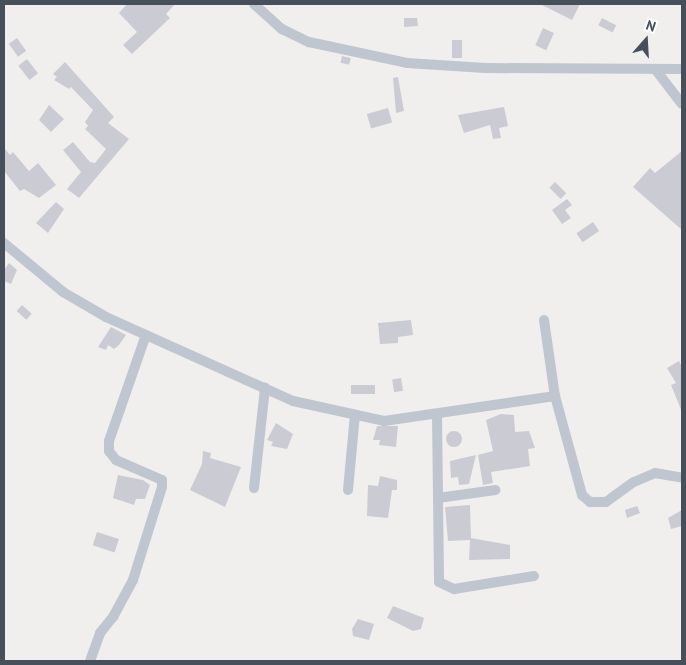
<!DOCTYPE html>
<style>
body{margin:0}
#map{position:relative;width:686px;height:665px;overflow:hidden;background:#f1eeee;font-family:"PT Sans",sans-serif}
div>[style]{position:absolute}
.building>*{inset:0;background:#cbccd3;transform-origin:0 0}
.round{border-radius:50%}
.minor>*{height:10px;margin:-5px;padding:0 5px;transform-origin:5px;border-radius:5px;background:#bfc6d0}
span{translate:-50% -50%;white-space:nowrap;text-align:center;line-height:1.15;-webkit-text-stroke:5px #fff;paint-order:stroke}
.frame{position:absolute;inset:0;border:5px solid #474f5b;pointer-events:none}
.north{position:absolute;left:621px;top:15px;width:50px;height:50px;-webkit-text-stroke:4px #fff;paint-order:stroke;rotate:19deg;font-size:14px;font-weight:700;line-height:20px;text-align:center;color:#474f5b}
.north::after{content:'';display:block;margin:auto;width:18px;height:22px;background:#474f5b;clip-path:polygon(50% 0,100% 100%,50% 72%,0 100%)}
</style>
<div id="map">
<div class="building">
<div style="clip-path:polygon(127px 4px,175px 4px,166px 14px,170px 18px,132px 54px,123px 45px,137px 32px,119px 13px)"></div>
<div style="clip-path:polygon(540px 4px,580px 4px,572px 20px)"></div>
<div style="clip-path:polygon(404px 18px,417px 18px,418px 26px,404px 27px)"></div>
<div style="left:602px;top:18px;width:16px;height:8px;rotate:27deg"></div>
<div style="left:543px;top:28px;width:12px;height:19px;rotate:24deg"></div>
<div style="left:17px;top:38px;width:16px;height:10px;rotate:55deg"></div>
<div style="left:452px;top:40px;width:10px;height:18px"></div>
<div style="left:342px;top:56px;width:9px;height:7px;rotate:13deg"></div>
<div style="left:27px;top:59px;width:18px;height:11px;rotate:52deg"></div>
<div style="clip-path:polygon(65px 62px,114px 117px,108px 123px,129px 139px,79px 198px,67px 189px,81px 172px,63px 150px,73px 142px,90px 162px,95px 163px,106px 149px,85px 129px,88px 126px,85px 122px,93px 110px,71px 87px,69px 89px,54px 80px,57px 77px,53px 74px)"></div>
<div style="clip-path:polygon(398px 77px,404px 111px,396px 113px,393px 78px)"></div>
<div style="clip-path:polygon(49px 105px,64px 119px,51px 132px,39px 120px)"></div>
<div style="clip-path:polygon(504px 107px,508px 126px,499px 128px,501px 138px,493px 139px,490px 125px,464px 133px,458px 115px)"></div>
<div style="left:388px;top:108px;width:15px;height:22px;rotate:74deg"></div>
<div style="clip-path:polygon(4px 148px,10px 155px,13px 152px,29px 171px,38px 163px,56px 185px,39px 198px,24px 189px,20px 191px,4px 171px)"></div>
<div style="clip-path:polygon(682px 151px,682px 230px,633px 187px,650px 168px,655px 173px)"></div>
<div style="left:555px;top:182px;width:16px;height:8px;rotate:45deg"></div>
<div style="clip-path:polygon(567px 199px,572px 205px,565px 210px,571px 218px,562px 224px,552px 210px)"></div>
<div style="clip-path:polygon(56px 202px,64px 209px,48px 233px,36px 223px)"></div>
<div style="left:593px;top:222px;width:11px;height:20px;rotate:56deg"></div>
<div style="clip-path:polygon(9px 263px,17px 270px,11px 284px,4px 281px,4px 270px)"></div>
<div style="left:22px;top:305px;width:13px;height:8px;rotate:42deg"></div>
<div style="clip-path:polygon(411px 320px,413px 335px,398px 337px,398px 343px,380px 344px,378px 323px)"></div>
<div style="clip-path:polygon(111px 327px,126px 335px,119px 345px,114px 349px,108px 345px,106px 350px,98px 347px)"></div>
<div style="clip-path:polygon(679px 361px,682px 367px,682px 412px,671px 385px,676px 383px,667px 368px)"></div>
<div style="left:401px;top:378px;width:13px;height:9px;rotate:81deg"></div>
<div style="left:351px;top:385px;width:24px;height:9px"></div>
<div style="clip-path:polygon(501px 414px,514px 415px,515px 432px,529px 431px,535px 448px,528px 449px,530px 466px,491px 472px,493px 483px,483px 485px,478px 455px,493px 451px,486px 420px)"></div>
<div style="clip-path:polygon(276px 423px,293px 434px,287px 449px,271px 446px,273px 442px,267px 440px)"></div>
<div style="clip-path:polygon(377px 426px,398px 426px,396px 447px,379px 445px,380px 440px,373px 440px)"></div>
<div class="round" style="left:446px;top:431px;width:16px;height:16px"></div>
<div style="clip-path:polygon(203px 451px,211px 453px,210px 458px,241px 467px,225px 507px,190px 490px,202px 464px)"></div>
<div style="clip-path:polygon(476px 455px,469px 484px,459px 485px,458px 477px,451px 478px,450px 461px)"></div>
<div style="clip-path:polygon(118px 475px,143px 480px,150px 485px,145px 499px,136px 499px,134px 505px,113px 498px)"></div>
<div style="clip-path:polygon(380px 476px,397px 480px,397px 490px,392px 490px,388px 518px,367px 516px,368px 485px,378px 486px)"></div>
<div style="clip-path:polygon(470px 505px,471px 538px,510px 545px,510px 559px,469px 560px,470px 540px,448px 541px,445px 507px)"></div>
<div style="clip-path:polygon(637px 506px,640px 513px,627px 518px,625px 510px)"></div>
<div style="clip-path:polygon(682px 510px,682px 526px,671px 529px,668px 518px)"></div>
<div style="left:97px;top:532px;width:23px;height:14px;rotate:18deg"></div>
<div style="clip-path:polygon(393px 606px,424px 618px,421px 629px,413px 631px,387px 618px)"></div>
<div style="clip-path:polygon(358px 619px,374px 624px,369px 640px,353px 636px,352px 629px)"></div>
</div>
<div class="minor">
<div style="left:254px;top:4px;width:38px;rotate:42deg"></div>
<div style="left:282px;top:29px;width:30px;rotate:26deg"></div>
<div style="left:309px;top:42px;width:100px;rotate:12.1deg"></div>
<div style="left:407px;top:63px;width:78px;rotate:3.7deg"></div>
<div style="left:485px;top:68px;width:197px;rotate:0.3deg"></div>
<div style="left:655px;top:69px;width:44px;rotate:52.4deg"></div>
<div style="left:4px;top:243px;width:77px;rotate:39.7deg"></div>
<div style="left:63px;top:292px;width:50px;rotate:30.2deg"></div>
<div style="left:106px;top:317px;width:205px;rotate:24.2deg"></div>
<div style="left:293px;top:401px;width:93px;rotate:12.4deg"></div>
<div style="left:384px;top:421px;width:173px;rotate:-8.3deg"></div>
<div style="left:544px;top:320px;width:77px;rotate:81.8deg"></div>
<div style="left:555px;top:396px;width:103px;rotate:74.7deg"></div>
<div style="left:582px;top:495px;width:11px;rotate:41deg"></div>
<div style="left:590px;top:502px;width:16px"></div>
<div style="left:606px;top:502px;width:34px;rotate:-36deg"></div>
<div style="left:634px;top:482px;width:23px;rotate:-23deg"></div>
<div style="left:655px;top:473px;width:27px;rotate:10deg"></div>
<div style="left:437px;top:415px;width:167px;rotate:89.3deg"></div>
<div style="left:439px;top:582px;width:17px;rotate:25deg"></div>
<div style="left:454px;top:589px;width:81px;rotate:-9.2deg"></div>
<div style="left:254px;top:488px;width:101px;rotate:-83.7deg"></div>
<div style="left:348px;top:490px;width:75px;rotate:-84.7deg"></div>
<div style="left:438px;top:498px;width:58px;rotate:-8deg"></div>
<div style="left:90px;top:661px;width:30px;rotate:-70deg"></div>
<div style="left:100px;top:633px;width:21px;rotate:-51deg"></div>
<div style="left:113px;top:617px;width:42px;rotate:-61.6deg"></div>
<div style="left:133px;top:580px;width:97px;rotate:-72.7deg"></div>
<div style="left:162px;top:487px;width:7px;rotate:-90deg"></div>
<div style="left:162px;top:480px;width:50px;rotate:-156.5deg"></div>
<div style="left:116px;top:460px;width:11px;rotate:-128deg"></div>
<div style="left:109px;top:451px;width:10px;rotate:-90deg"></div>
<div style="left:109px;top:441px;width:112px;rotate:-70.8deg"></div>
</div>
<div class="frame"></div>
<div class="north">N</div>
</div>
